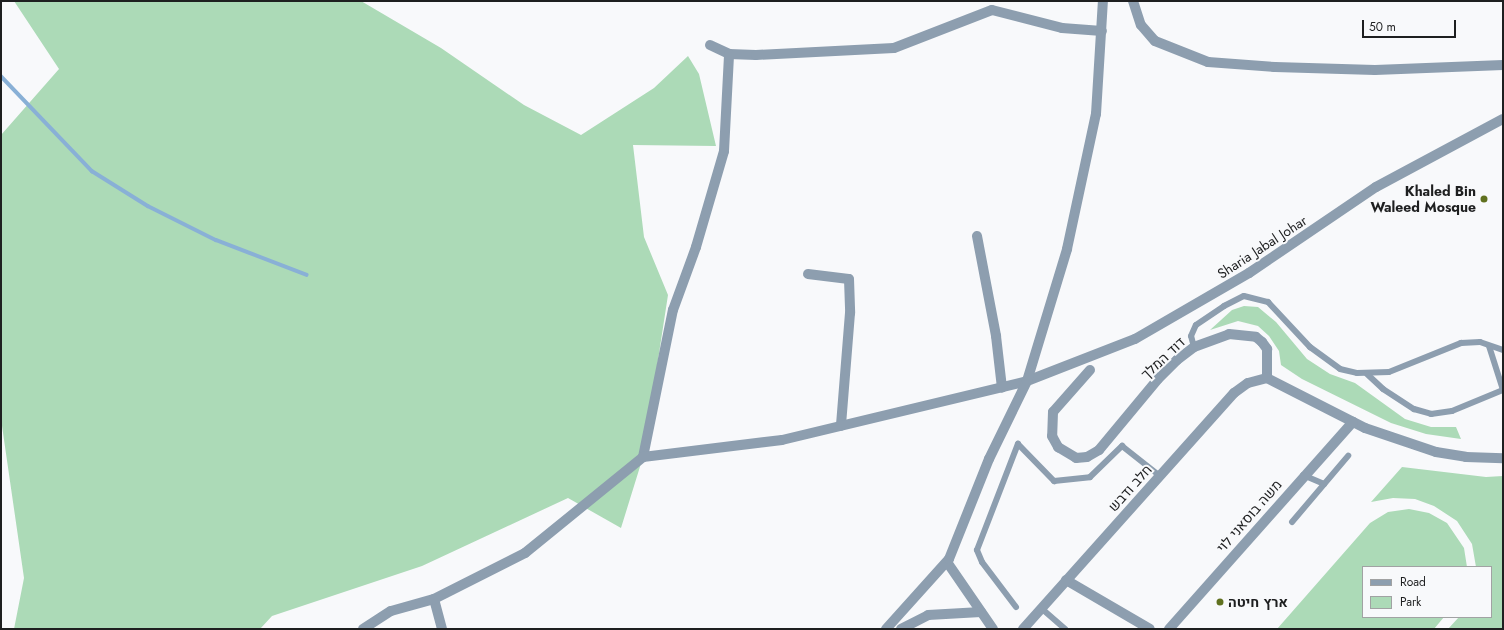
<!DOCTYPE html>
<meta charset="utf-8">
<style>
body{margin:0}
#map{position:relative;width:1504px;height:630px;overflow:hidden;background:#f8f9fb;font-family:Jost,Heebo,sans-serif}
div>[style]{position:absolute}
.green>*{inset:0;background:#acdab7}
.stream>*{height:3.5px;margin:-1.75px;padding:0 1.75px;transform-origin:1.75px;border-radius:1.75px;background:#89b0d6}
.service>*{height:6px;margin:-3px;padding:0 3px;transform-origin:3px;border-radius:3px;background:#8d9eaf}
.minor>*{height:10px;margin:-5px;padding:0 5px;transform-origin:5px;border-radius:5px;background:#8d9eaf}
.tertiary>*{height:10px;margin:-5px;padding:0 5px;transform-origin:5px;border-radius:5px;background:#8d9eaf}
.dots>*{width:11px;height:11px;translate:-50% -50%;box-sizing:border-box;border:2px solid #f8f9fb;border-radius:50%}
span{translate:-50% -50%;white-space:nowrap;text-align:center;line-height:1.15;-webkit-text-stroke:4px #f8f9fb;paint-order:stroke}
.poi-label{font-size:14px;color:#1e1f20;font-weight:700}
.right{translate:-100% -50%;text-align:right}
.left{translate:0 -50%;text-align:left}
.street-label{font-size:14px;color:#1e1f20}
.frame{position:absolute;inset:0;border:2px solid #1e1f20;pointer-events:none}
.legend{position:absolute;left:1362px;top:566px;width:130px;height:52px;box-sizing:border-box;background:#f8f9fb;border:1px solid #a1a2a3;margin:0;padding:5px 7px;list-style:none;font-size:12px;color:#1e1f20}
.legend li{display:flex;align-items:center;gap:8px;height:20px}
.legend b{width:20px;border:1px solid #a1a2a3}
.scale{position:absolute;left:1362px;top:20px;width:94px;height:18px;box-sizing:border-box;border:2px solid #1e1f20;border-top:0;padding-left:5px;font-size:12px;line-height:14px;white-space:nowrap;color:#1e1f20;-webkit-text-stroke:3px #f8f9fb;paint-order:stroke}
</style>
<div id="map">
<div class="green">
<div style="clip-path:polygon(14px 1px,361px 1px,441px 48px,524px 105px,581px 135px,654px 88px,688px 56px,699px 74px,716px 146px,633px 145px,644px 237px,668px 295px,643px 457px,621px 528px,568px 498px,422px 566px,272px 616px,260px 629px,14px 629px,24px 578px,1px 419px,1px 135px,59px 69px)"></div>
<div style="clip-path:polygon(1244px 306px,1258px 307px,1276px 322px,1307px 359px,1330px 374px,1355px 383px,1405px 419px,1431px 427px,1456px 427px,1461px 439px,1426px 434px,1391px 423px,1302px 379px,1281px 365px,1279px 351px,1269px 336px,1258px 326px,1238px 321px,1210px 330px,1232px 310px)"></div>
<div style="clip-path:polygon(1402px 467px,1486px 477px,1503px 476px,1503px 629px,1448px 629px,1459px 617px,1491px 617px,1491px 567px,1476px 567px,1472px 544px,1457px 521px,1434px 506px,1415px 499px,1393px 498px,1371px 502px)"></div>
<div style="clip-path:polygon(1409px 509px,1429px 513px,1447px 523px,1464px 548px,1467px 567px,1363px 567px,1363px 617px,1444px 617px,1434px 629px,1277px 629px,1370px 523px,1388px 512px)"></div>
</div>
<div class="stream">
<div style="left:1px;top:76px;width:132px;rotate:46.2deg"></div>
<div style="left:92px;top:171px;width:66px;rotate:32deg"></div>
<div style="left:148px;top:206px;width:76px;rotate:26.6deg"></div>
<div style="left:216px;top:240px;width:97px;rotate:21deg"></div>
</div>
<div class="service">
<div style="left:1489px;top:346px;width:46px;rotate:72.3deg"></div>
<div style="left:1194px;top:347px;width:11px;rotate:-105deg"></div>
<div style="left:1191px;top:336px;width:12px;rotate:-66deg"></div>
<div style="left:1196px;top:325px;width:34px;rotate:-34deg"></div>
<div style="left:1224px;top:306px;width:22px;rotate:-27deg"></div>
<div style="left:1244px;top:296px;width:25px;rotate:14deg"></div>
<div style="left:1268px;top:302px;width:62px;rotate:47deg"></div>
<div style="left:1310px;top:347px;width:37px;rotate:36deg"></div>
<div style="left:1340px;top:369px;width:17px;rotate:13deg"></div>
<div style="left:1357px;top:373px;width:32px;rotate:-2deg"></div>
<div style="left:1389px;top:372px;width:78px;rotate:-21.9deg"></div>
<div style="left:1461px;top:343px;width:19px;rotate:-3deg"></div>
<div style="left:1480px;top:342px;width:24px;rotate:19deg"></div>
<div style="left:1367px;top:374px;width:22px;rotate:43deg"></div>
<div style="left:1383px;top:389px;width:37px;rotate:33deg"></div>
<div style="left:1414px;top:409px;width:18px;rotate:16deg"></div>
<div style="left:1431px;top:414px;width:21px;rotate:-8deg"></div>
<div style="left:1452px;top:411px;width:55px;rotate:-22.4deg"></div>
<div style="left:1303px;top:475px;width:23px;rotate:23deg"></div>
<div style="left:1292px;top:522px;width:87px;rotate:-49.7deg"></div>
<div style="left:1016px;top:607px;width:56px;rotate:-127.1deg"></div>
<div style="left:982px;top:562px;width:13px;rotate:-113deg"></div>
<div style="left:977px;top:550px;width:114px;rotate:-68.9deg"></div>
<div style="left:1018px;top:444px;width:52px;rotate:45.8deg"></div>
<div style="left:1054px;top:481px;width:36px;rotate:-6deg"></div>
<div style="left:1090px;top:477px;width:45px;rotate:-44.1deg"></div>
<div style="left:1122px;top:446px;width:48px;rotate:38.3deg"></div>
<div style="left:1041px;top:608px;width:32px;rotate:41deg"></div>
</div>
<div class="minor">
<div style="left:1133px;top:1px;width:25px;rotate:72deg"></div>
<div style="left:1141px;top:25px;width:21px;rotate:49deg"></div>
<div style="left:1155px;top:41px;width:57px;rotate:21.6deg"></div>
<div style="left:1208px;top:62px;width:67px;rotate:4.3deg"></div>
<div style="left:1275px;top:67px;width:100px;rotate:1.7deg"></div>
<div style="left:1375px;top:70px;width:128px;rotate:-2.2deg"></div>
<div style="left:710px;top:45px;width:21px;rotate:25deg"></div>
<div style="left:729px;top:54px;width:27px;rotate:2deg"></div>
<div style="left:756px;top:55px;width:138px;rotate:-2.9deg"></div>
<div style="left:894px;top:48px;width:105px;rotate:-21.2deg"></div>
<div style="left:992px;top:10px;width:72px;rotate:14.4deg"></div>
<div style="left:1062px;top:28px;width:40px;rotate:4.3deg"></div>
<div style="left:977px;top:236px;width:102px;rotate:79.2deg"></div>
<div style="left:996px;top:336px;width:52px;rotate:83.4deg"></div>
<div style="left:808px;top:274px;width:41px;rotate:7deg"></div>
<div style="left:849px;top:279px;width:34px;rotate:88deg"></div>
<div style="left:850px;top:313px;width:113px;rotate:94.6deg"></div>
<div style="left:1090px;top:370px;width:56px;rotate:131.4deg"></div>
<div style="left:1053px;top:412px;width:24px;rotate:92deg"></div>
<div style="left:1052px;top:436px;width:13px;rotate:61deg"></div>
<div style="left:1058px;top:447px;width:21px;rotate:31deg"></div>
<div style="left:1076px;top:458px;width:11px;rotate:-5deg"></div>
<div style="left:1087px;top:457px;width:14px;rotate:-30deg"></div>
<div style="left:1099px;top:450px;width:92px;rotate:-50.3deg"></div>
<div style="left:1158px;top:379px;width:27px;rotate:-45deg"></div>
<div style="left:1177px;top:360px;width:21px;rotate:-37deg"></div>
<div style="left:1194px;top:347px;width:37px;rotate:-20deg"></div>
<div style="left:1229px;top:334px;width:27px;rotate:6deg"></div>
<div style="left:1256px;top:337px;width:8px;rotate:40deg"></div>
<div style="left:1262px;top:342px;width:9px;rotate:54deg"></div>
<div style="left:1267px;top:349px;width:29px;rotate:90deg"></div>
<div style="left:1267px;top:378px;width:110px;rotate:27deg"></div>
<div style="left:1365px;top:428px;width:75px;rotate:18.7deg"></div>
<div style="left:1436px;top:452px;width:30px;rotate:9deg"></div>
<div style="left:1466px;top:457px;width:37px;rotate:2deg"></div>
<div style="left:643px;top:457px;width:150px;rotate:-78.5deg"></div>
<div style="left:673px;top:310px;width:67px;rotate:-69.9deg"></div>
<div style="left:696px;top:247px;width:100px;rotate:-73.7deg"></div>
<div style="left:724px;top:151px;width:97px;rotate:-87deg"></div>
<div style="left:947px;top:562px;width:81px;rotate:55.5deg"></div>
<div style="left:1066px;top:580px;width:97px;rotate:30.3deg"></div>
<div style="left:434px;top:599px;width:31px;rotate:75deg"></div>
<div style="left:363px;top:629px;width:33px;rotate:-33deg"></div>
<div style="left:391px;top:611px;width:45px;rotate:-15.6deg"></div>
<div style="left:434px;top:599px;width:102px;rotate:-26.8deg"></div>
<div style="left:525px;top:553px;width:152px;rotate:-39.1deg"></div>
<div style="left:643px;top:457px;width:140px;rotate:-7deg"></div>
<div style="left:782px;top:440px;width:252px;rotate:-13.5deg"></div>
<div style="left:901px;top:629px;width:30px;rotate:-27deg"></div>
<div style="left:928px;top:615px;width:53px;rotate:-3.2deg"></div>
<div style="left:1023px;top:629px;width:317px;rotate:-48.2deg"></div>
<div style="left:1234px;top:393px;width:17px;rotate:-36deg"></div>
<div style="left:1248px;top:383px;width:20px;rotate:-15deg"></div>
<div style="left:1169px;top:629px;width:277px;rotate:-48.4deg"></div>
</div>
<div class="tertiary">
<div style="left:1027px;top:381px;width:116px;rotate:-21.3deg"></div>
<div style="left:1135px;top:339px;width:132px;rotate:-30.1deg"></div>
<div style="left:1249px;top:273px;width:153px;rotate:-34.1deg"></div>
<div style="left:1376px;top:187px;width:144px;rotate:-28.2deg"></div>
<div style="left:886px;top:629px;width:94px;rotate:-48deg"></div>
<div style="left:949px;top:559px;width:108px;rotate:-68.2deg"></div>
<div style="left:989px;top:459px;width:87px;rotate:-64deg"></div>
<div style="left:1027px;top:381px;width:138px;rotate:-73.1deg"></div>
<div style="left:1067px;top:249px;width:138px;rotate:-77.9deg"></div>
<div style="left:1096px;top:114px;width:113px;rotate:-86.5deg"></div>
</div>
<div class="dots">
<div style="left:1484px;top:199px;background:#60711f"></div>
<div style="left:1220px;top:602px;background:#60711f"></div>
</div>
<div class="poi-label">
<span class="right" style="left:1476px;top:199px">Khaled Bin<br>Waleed Mosque</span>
<span class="left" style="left:1228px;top:602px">ארץ חיטה</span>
</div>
<div class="street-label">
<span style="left:1262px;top:247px;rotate:-33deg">Sharia Jabal Johar</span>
<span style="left:1163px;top:358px;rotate:-43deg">דוד המלך</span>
<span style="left:1130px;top:488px;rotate:-48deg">חלב ודבש</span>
<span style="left:1249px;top:516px;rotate:-49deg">משה בוסאני לוי</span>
</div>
<div class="frame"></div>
<ul class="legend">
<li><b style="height:5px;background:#8d9eaf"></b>Road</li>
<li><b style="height:11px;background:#acdab7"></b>Park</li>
</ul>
<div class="scale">50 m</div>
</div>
